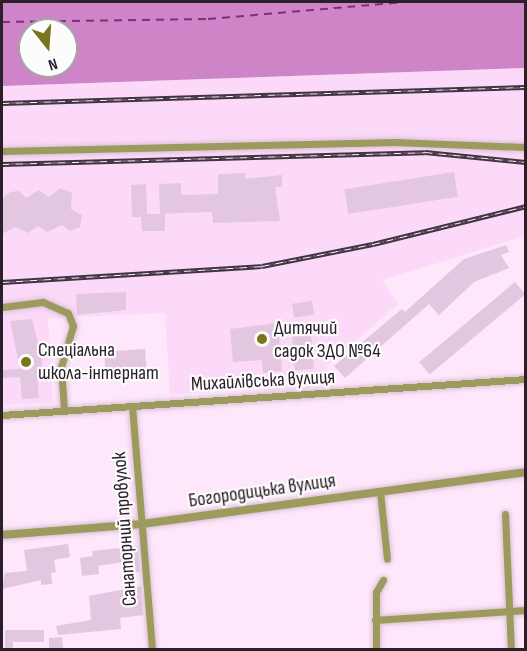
<!DOCTYPE html>
<meta charset="utf-8">
<style>
body{margin:0}
#map{position:relative;width:527px;height:651px;overflow:hidden;background:#fee6fb;font-family:"Sofia Sans Condensed",sans-serif}
div>[style]{position:absolute}
.built>*{inset:0;background:#fdd9f9}
.water>*{inset:0;background:#cd85c7}
.ferry>*{height:1.5px;margin-top:-0.75px;transform-origin:0;background:repeating-linear-gradient(90deg,#812c7d 0 8px,transparent 0 14px)}
.building>*{inset:0;background:#e3c6e0;transform-origin:0 0}
.roads{filter:drop-shadow(0 0 2px #d8c2d5) drop-shadow(0 0 2px #d8c2d5)}
.minor>*{height:7px;margin:-3.5px;padding:0 3.5px;transform-origin:3.5px;border-radius:3.5px;background:#9c9a5d}
.tertiary>*{height:8px;margin:-4px;padding:0 4px;transform-origin:4px;border-radius:4px;background:#9c9a5d}
.rail>*{height:4.5px;margin-top:-2.25px;transform-origin:0;background:repeating-linear-gradient(90deg,#fcfcfc 0 7px,#413440 0 14px);box-sizing:border-box;border-block:2px solid #413440}
.dots>*{width:16px;height:16px;translate:-50% -50%;box-sizing:border-box;border:3px solid #fcfcfc;border-radius:50%}
span{translate:-50% -50%;white-space:nowrap;text-align:center;line-height:1.15;-webkit-text-stroke:4.5px #fcfcfc;paint-order:stroke}
.poi-label{font-size:20px;color:#2b202a}
.left{translate:0 -50%;text-align:left}
.street-label{font-size:20px;color:#2b202a}
.frame{position:absolute;inset:0;border:3px solid #2b202a;pointer-events:none}
.north{position:absolute;left:18px;top:18px;width:60px;height:60px;box-sizing:border-box;background:#fcfcfc;border:2px solid #a8a4a8;border-radius:50%;rotate:163deg;font-size:16px;font-weight:700;line-height:24px;text-align:center;color:#2b202a}
.north::after{content:'';display:block;margin:auto;width:21px;height:27px;background:#79751a;clip-path:polygon(50% 0,100% 100%,50% 72%,0 100%)}
</style>
<div id="map">
<div class="built">
<div style="clip-path:polygon(525px 68px,525px 236px,382px 280px,398px 304px,327px 366px,328px 386px,264px 392px,263px 386px,170px 395px,165px 313px,48px 318px,53px 403px,2px 405px,2px 86px)"></div>
</div>
<div class="water">
<div style="clip-path:polygon(evenodd,2px 2px,525px 2px,525px 68px,2px 86px,2px 2px,30px 30px,66px 30px,66px 66px,30px 66px,30px 30px)"></div>
</div>
<div class="ferry">
<div style="left:2px;top:22px;width:206px;rotate:-0.8deg"></div>
<div style="left:208px;top:19px;width:201px;rotate:-4.9deg"></div>
</div>
<div class="building">
<div style="left:454px;top:172px;width:25px;height:111px;rotate:81deg"></div>
<div style="clip-path:polygon(245px 173px,245px 179px,282px 175px,282px 187px,275px 187px,280px 221px,213px 223px,212px 212px,181px 213px,165px 214px,165px 231px,142px 231px,141px 217px,132px 217px,131px 185px,146px 184px,147px 214px,160px 214px,159px 184px,181px 183px,181px 195px,218px 194px,218px 174px)"></div>
<div style="clip-path:polygon(60px 188px,72px 193px,71px 209px,82px 215px,80px 227px,70px 231px,62px 225px,47px 232px,38px 226px,28px 233px,15px 227px,2px 234px,2px 199px,10px 192px,19px 191px,26px 198px,39px 190px,49px 197px)"></div>
<div style="clip-path:polygon(506px 245px,509px 252px,501px 255px,509px 268px,474px 282px,439px 315px,429px 304px,345px 378px,334px 366px,402px 309px,405px 312px,464px 259px)"></div>
<div style="left:515px;top:282px;width:16px;height:125px;rotate:50deg"></div>
<div style="clip-path:polygon(126px 292px,126px 310px,77px 315px,76px 294px)"></div>
<div style="left:312px;top:301px;width:14px;height:20px;rotate:82deg"></div>
<div style="clip-path:polygon(32px 319px,42px 360px,42px 368px,37px 369px,39px 398px,22px 399px,20px 377px,2px 378px,2px 370px,20px 369px,10px 321px)"></div>
<div style="clip-path:polygon(278px 323px,282px 371px,263px 373px,262px 360px,233px 362px,230px 329px)"></div>
<div style="left:311px;top:335px;width:34px;height:19px;rotate:85deg"></div>
<div style="left:145px;top:349px;width:28px;height:41px;rotate:86deg"></div>
<div style="clip-path:polygon(68px 544px,70px 557px,54px 560px,56px 572px,51px 573px,52px 584px,41px 585px,41px 580px,2px 589px,5px 573px,27px 571px,24px 550px)"></div>
<div style="clip-path:polygon(138px 546px,140px 572px,125px 574px,124px 562px,98px 566px,99px 574px,82px 576px,80px 558px,93px 556px,92px 551px)"></div>
<div style="clip-path:polygon(141px 586px,143px 615px,120px 618px,121px 629px,58px 635px,56px 626px,91px 620px,89px 596px)"></div>
<div style="clip-path:polygon(5px 630px,44px 630px,44px 642px,13px 642px,13px 650px,5px 650px)"></div>
<div style="clip-path:polygon(62px 637px,63px 648px,49px 648px,49px 638px)"></div>
</div>
<div class="roads">
<div class="minor">
<div style="left:2px;top:151px;width:393px;rotate:-1.3deg"></div>
<div style="left:395px;top:142px;width:131px;rotate:2.2deg"></div>
<div style="left:2px;top:307px;width:41px;rotate:-7deg"></div>
<div style="left:43px;top:302px;width:27px;rotate:24deg"></div>
<div style="left:68px;top:313px;width:14px;rotate:69deg"></div>
<div style="left:73px;top:326px;width:43px;rotate:106.3deg"></div>
<div style="left:61px;top:367px;width:43px;rotate:86deg"></div>
<div style="left:132px;top:406px;width:245px;rotate:85.3deg"></div>
<div style="left:2px;top:415px;width:525px;rotate:-3.93deg"></div>
<div style="left:380px;top:491px;width:68px;rotate:84.1deg"></div>
<div style="left:505px;top:514px;width:136px;rotate:87.5deg"></div>
<div style="left:375px;top:620px;width:151px;rotate:-3.8deg"></div>
<div style="left:376px;top:650px;width:58px;rotate:-90deg"></div>
<div style="left:376px;top:592px;width:14px;rotate:-60deg"></div>
</div>
<div class="tertiary">
<div style="left:2px;top:535px;width:140px;rotate:-4.5deg"></div>
<div style="left:142px;top:524px;width:388px;rotate:-7.7deg"></div>
</div>
</div>
<div class="rail">
<div style="left:2px;top:103px;width:524px;rotate:-1.75deg"></div>
<div style="left:2px;top:164px;width:423px;rotate:-1.6deg"></div>
<div style="left:425px;top:152px;width:101px;rotate:5.7deg"></div>
<div style="left:2px;top:282px;width:260px;rotate:-3.5deg"></div>
<div style="left:262px;top:266px;width:113px;rotate:-11.2deg"></div>
<div style="left:373px;top:244px;width:158px;rotate:-13.9deg"></div>
</div>
<div class="dots">
<div style="left:262px;top:339px;background:#79751a"></div>
<div style="left:26px;top:362px;background:#79751a"></div>
</div>
<div class="poi-label">
<span class="left" style="left:274px;top:340px">Дитячий<br>садок ЗДО №64</span>
<span class="left" style="left:38px;top:362px">Спеціальна<br>школа-інтернат</span>
</div>
<div class="street-label">
<span style="left:263px;top:381px;rotate:-3deg">Михайлівська вулиця</span>
<span style="left:262px;top:491px;rotate:-8deg">Богородицька вулиця</span>
<span style="left:125px;top:529px;rotate:-94deg">Санаторний провулок</span>
</div>
<div class="frame"></div>
<div class="north">N</div>
</div>
